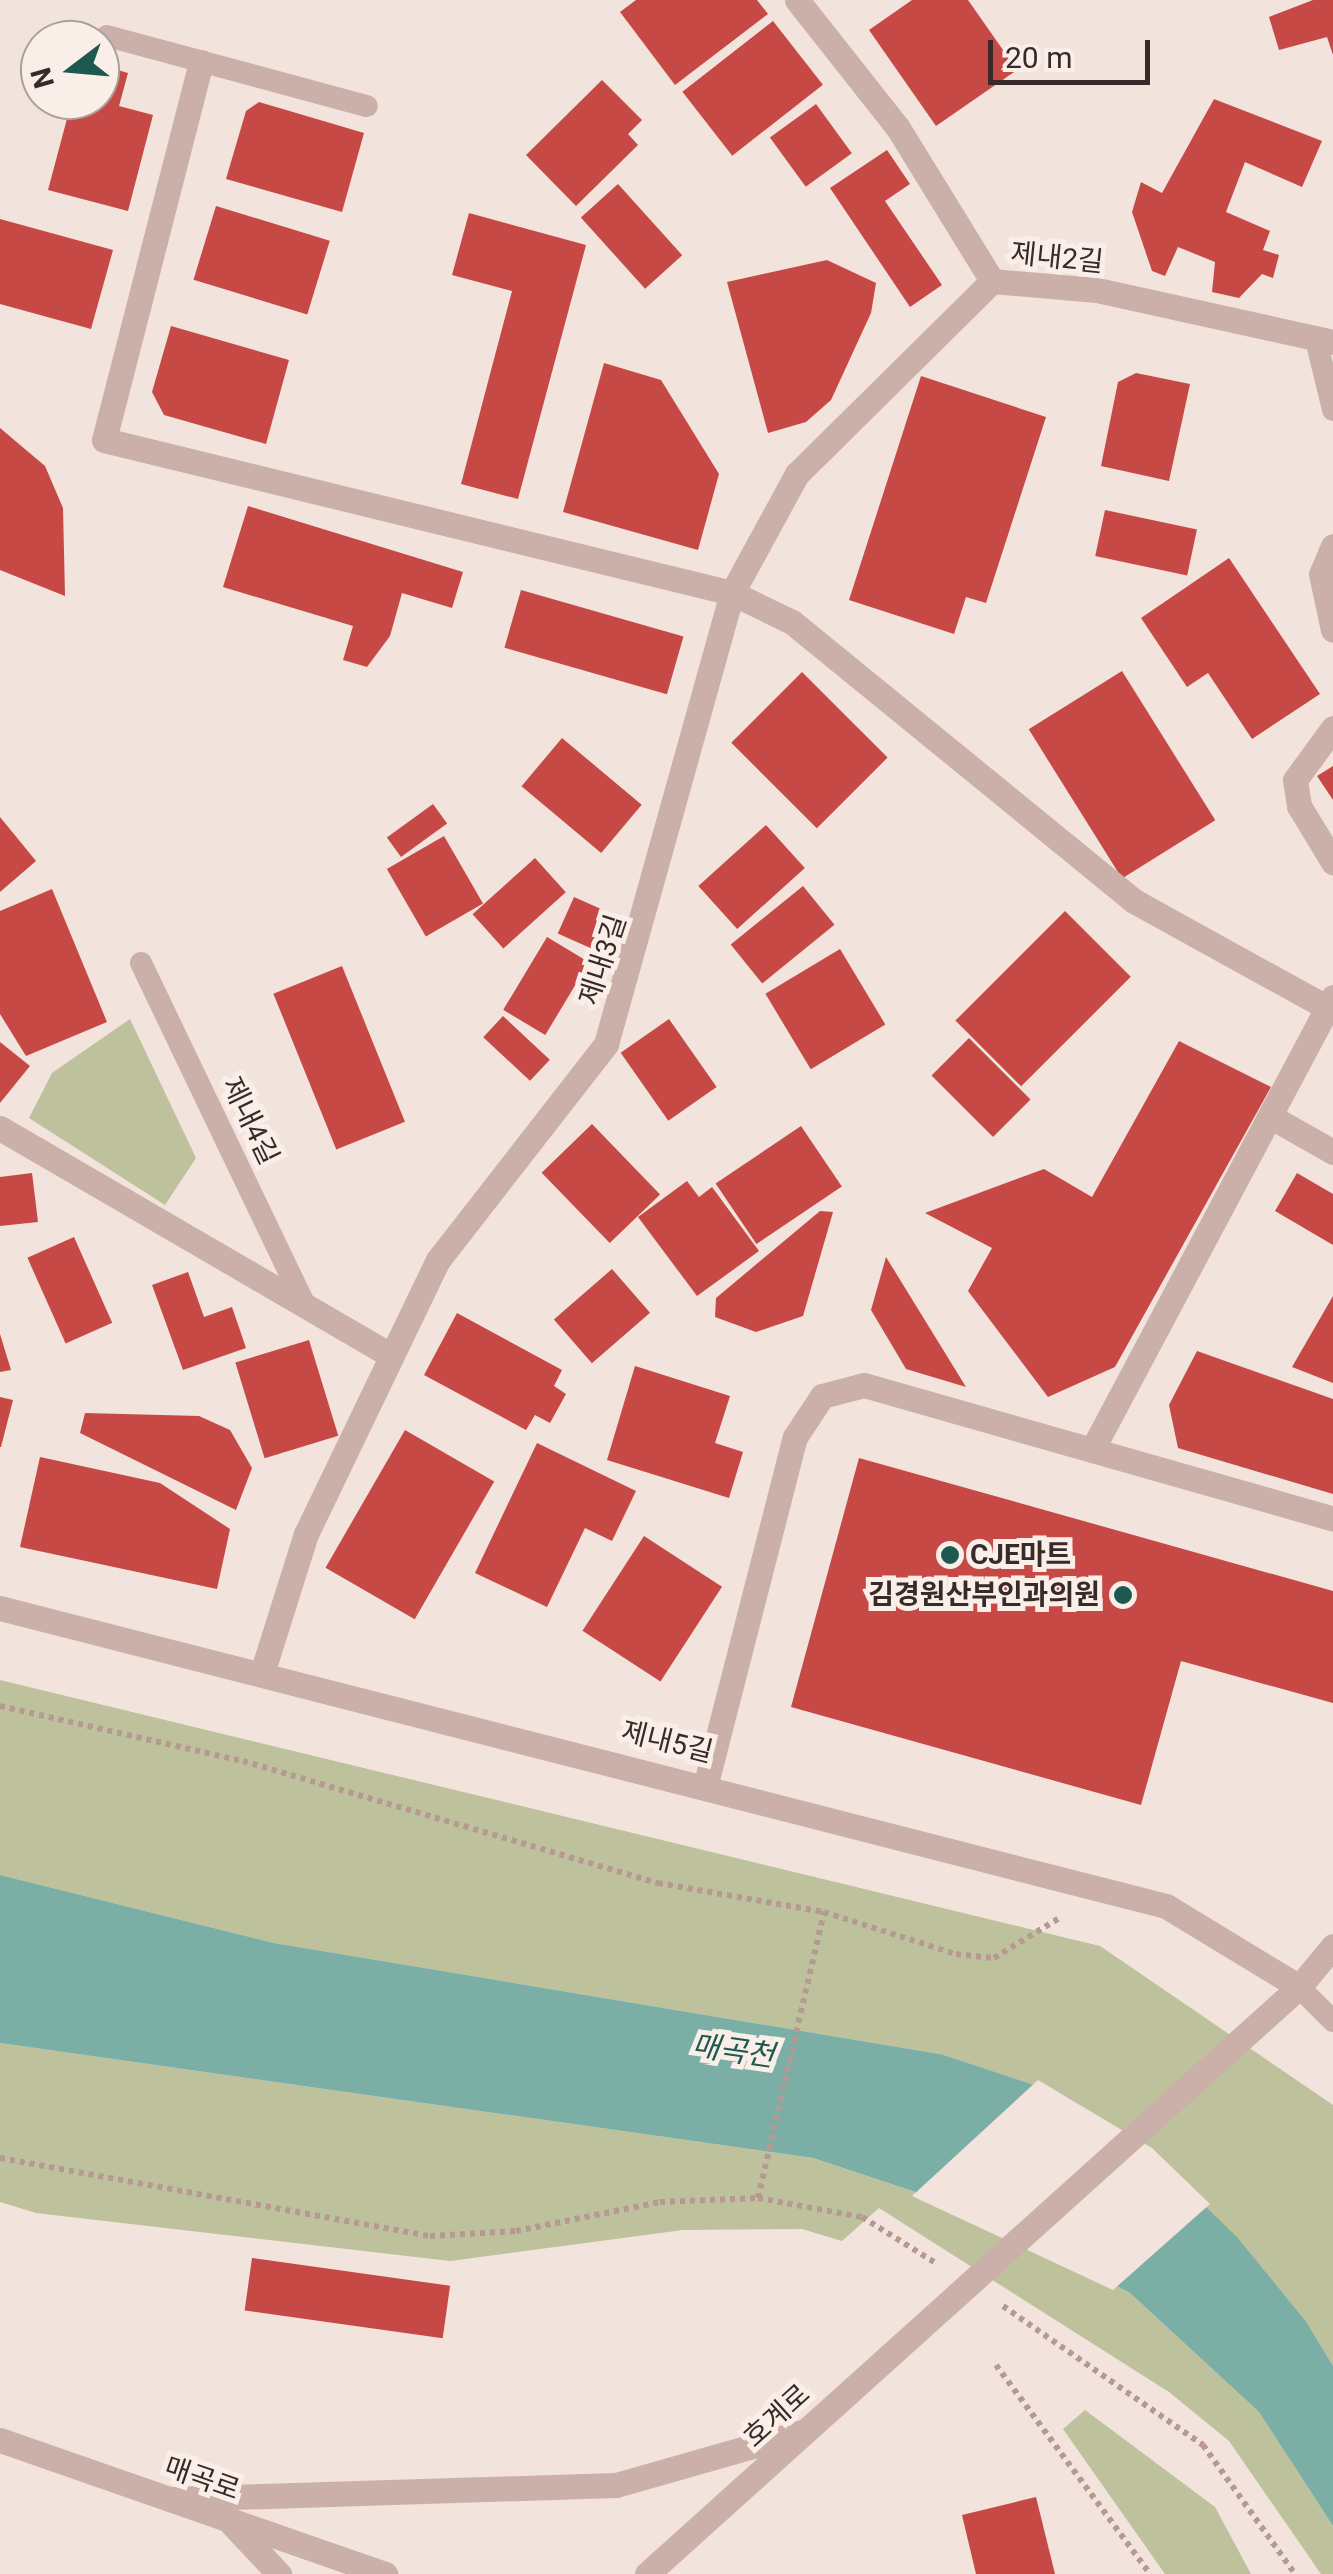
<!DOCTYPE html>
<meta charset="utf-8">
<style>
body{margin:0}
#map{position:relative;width:1333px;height:2574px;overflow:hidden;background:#f2e3dc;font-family:Roboto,"Noto Sans KR",sans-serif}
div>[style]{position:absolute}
.green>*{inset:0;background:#bdc19c}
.water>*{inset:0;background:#7bafa6}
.pier>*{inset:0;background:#f2e3dc}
.building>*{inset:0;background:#c64946;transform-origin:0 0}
.path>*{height:6px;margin-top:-3px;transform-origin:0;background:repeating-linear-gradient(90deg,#b69a92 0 5px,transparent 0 10px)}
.service>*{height:22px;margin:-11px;padding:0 11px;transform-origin:11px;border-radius:11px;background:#cab0a8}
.minor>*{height:25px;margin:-12.5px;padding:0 12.5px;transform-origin:12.5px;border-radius:12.5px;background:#cab0a8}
.tertiary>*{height:25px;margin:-12.5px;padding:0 12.5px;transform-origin:12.5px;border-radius:12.5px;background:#cab0a8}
.tertiary-bridge>*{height:25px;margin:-12.5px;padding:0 12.5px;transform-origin:12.5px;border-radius:12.5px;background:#cab0a8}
.dots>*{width:28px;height:28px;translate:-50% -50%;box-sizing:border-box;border:5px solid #faeee9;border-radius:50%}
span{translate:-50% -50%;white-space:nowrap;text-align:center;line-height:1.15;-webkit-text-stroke:10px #faeee9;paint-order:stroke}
.street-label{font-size:28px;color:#372a28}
.poi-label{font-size:28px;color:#372a28;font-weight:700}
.left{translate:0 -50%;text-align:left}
.right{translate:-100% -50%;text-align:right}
.water-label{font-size:30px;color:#1e5950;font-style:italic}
.north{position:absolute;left:20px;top:20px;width:100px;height:100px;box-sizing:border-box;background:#faeee9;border:2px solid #aca09c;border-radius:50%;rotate:254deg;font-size:28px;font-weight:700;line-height:40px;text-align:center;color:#372a28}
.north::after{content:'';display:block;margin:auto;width:35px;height:45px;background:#1e5950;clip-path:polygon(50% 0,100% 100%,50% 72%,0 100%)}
.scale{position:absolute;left:988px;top:40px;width:162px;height:45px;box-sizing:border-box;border:5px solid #372a28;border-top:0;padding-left:12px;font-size:30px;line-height:35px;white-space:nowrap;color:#372a28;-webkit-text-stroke:8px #faeee9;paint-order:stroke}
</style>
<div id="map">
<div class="green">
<div style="clip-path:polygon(130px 1019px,196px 1158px,165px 1205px,29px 1118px,52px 1073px)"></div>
<div style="clip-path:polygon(0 1680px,1100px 1946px,1333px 2105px,1333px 2366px,1307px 2323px,940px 2054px,274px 1943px,0 1875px)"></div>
<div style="clip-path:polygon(0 2043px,813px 2158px,967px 2209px,1130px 2293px,1259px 2412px,1333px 2526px,1333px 2574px,1321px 2574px,1229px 2441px,1169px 2392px,879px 2208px,842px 2241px,802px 2229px,683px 2230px,450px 2261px,36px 2213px,0 2202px)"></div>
<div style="clip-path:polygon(1085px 2410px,1215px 2507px,1251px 2574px,1165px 2574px,1063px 2429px)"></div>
</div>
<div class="water">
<div style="clip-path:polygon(0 1875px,274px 1943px,940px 2054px,1064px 2095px,1149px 2152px,1237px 2237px,1307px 2323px,1333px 2366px,1333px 2526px,1259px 2412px,1130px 2293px,967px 2209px,813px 2158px,0 2043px)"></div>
</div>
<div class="pier">
<div style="clip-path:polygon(1038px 2080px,1152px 2148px,1210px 2204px,1113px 2290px,912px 2196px)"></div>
</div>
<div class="building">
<div style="clip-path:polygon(636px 0,757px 0,768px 14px,675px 85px,620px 12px)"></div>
<div style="clip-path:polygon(912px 0,968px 0,1017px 70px,936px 126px,869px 30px)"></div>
<div style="clip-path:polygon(1313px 0,1333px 0,1333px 55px,1327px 37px,1279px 50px,1269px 17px)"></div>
<div style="left:773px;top:21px;width:81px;height:115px;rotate:52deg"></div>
<div style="clip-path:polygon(100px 65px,128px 73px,119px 106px,153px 115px,128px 211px,48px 190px,72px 100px,100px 100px)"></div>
<div style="clip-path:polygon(602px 80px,642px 120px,628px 134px,638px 145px,576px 206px,526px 155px)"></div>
<div style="clip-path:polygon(1214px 99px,1322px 141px,1302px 187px,1245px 162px,1226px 212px,1270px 231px,1263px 250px,1279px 255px,1273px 278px,1262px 274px,1239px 298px,1212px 292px,1215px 262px,1178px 247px,1165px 276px,1152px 271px,1132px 212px,1141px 182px,1162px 193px)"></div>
<div style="clip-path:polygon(259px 102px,364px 133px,342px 212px,226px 179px,246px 111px)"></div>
<div style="left:816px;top:104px;width:61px;height:57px;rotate:54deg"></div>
<div style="clip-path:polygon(887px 150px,910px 184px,885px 201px,942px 285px,910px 307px,830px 188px)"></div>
<div style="left:618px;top:184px;width:96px;height:50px;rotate:48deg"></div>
<div style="left:216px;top:206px;width:119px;height:77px;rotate:17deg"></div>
<div style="clip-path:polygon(469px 213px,586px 245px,518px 499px,461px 484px,512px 291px,452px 275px)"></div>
<div style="clip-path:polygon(0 219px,113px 250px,91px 329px,0 304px)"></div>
<div style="clip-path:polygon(827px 260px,876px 283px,871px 313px,831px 400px,806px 422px,768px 433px,727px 282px)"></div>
<div style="clip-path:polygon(171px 326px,289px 360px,266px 444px,164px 415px,152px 392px)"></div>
<div style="clip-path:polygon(604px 363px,661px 380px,719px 474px,698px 550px,563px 512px)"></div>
<div style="clip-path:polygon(1136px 373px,1190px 384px,1169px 481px,1101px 466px,1118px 382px)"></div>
<div style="clip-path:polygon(921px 376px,1046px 417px,986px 603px,966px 597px,954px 634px,849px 600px)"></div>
<div style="clip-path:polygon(0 428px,45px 466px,63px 508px,65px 596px,0 570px)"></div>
<div style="clip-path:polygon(248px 506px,463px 572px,452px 608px,402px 593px,390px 636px,367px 667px,343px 660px,353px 626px,223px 587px)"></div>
<div style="left:1105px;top:510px;width:94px;height:47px;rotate:12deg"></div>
<div style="clip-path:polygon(1229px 558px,1320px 694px,1252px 739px,1208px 673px,1187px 687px,1141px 618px)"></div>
<div style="left:521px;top:590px;width:169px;height:60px;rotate:16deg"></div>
<div style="left:1122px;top:671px;width:176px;height:110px;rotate:58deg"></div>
<div style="left:802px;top:672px;width:121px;height:100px;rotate:45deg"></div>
<div style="left:562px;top:738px;width:104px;height:63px;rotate:40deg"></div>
<div style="clip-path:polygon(1333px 766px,1333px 800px,1317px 776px)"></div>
<div style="left:433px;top:804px;width:24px;height:57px;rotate:54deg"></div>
<div style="clip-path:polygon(0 817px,36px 861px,0 892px)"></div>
<div style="left:766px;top:825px;width:58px;height:91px;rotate:48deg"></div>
<div style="left:444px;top:836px;width:78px;height:66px;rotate:60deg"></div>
<div style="left:535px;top:858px;width:46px;height:84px;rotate:48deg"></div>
<div style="left:803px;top:886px;width:50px;height:93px;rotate:51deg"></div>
<div style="clip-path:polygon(52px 889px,107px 1022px,26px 1056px,0 1014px,0 911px)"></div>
<div style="left:574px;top:897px;width:56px;height:40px;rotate:24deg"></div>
<div style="left:1065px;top:911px;width:93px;height:155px;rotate:45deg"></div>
<div style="left:547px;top:937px;width:49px;height:85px;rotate:31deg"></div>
<div style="left:840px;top:949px;width:88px;height:87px;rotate:59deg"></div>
<div style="left:342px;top:966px;width:168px;height:74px;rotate:68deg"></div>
<div style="left:503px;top:1016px;width:64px;height:29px;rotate:43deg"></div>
<div style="left:669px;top:1019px;width:83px;height:59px;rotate:55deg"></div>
<div style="left:969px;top:1038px;width:87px;height:53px;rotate:45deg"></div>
<div style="clip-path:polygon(1179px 1041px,1271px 1087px,1115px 1367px,1048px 1397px,968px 1291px,992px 1248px,925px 1213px,1044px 1169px,1092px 1197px)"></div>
<div style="clip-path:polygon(0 1042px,30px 1066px,0 1103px)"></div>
<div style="left:592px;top:1124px;width:98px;height:70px;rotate:46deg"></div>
<div style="left:801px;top:1126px;width:73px;height:103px;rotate:56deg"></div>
<div style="clip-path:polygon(32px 1173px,38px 1222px,0 1226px,0 1177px)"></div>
<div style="clip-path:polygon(1297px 1173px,1333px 1194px,1333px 1245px,1275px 1211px)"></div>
<div style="clip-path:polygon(687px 1181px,699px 1197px,712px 1187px,759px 1251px,697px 1296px,638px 1217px)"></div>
<div style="clip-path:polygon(820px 1211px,833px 1212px,803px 1316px,756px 1332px,715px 1317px,716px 1298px)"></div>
<div style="left:74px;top:1237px;width:94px;height:51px;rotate:66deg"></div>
<div style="clip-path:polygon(886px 1257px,966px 1387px,906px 1369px,871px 1310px)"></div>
<div style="left:612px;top:1269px;width:58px;height:77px;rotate:49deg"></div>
<div style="clip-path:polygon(188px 1272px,204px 1317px,232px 1307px,246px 1348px,183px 1370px,152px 1285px)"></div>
<div style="clip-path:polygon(1333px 1296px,1333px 1383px,1292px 1367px)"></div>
<div style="clip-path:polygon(457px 1313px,562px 1370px,554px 1386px,566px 1394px,550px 1423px,535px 1415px,526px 1430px,424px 1375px)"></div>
<div style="clip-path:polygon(0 1334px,11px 1370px,0 1372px)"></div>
<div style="left:309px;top:1340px;width:100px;height:77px;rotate:73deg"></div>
<div style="clip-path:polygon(1197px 1351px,1333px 1399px,1333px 1494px,1178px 1448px,1169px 1405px)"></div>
<div style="clip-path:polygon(635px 1366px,730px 1396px,715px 1443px,743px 1452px,729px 1498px,607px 1460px)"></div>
<div style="clip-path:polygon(0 1397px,13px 1400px,1px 1447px,0 1447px)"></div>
<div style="clip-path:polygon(85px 1413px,199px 1416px,230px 1430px,252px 1468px,236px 1510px,80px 1433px)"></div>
<div style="left:405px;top:1430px;width:103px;height:159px;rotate:30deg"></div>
<div style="clip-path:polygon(537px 1443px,636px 1491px,612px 1541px,585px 1528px,547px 1607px,475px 1573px)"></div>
<div style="clip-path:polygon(40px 1457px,160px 1483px,230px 1529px,217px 1589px,20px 1547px)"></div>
<div style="clip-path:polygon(859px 1458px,1333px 1591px,1333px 1703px,1181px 1661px,1141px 1805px,791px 1707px)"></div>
<div style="left:644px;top:1536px;width:93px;height:113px;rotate:33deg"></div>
<div style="left:252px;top:2258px;width:200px;height:53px;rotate:8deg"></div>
<div style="clip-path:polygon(1036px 2497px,1055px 2574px,976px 2574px,962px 2515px)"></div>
</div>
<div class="path">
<div style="left:0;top:1706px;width:249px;rotate:12.8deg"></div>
<div style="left:243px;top:1761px;width:433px;rotate:16.4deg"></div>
<div style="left:658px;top:1883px;width:169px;rotate:9.9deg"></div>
<div style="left:824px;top:1912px;width:139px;rotate:17.7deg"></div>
<div style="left:956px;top:1954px;width:38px;rotate:6deg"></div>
<div style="left:994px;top:1958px;width:75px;rotate:-31.4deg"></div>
<div style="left:0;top:2158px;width:437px;rotate:10.3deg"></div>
<div style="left:430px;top:2236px;width:86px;rotate:-3.3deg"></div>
<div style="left:516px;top:2231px;width:147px;rotate:-11.4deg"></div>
<div style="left:660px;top:2202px;width:98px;rotate:-2.3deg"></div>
<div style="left:758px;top:2198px;width:106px;rotate:10.4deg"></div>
<div style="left:862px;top:2217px;width:85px;rotate:32deg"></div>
<div style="left:758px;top:2198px;width:294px;rotate:-77deg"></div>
<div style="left:1003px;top:2306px;width:244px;rotate:34.8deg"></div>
<div style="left:1203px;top:2445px;width:158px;rotate:54.5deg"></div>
<div style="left:996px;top:2365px;width:260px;rotate:53.6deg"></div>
</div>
<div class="service">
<div style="left:107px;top:36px;width:269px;rotate:15.1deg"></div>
<div style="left:1316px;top:340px;width:72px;rotate:76.3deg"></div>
<div style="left:141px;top:963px;width:379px;rotate:64.4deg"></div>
<div style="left:1299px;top:1987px;width:48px;rotate:45deg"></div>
</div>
<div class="minor">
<div style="left:797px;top:0;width:163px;rotate:51.7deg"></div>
<div style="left:898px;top:128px;width:180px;rotate:58.4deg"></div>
<div style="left:992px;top:281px;width:105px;rotate:4.9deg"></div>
<div style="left:1097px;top:290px;width:242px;rotate:12.4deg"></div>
<div style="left:201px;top:62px;width:390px;rotate:104.4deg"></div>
<div style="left:104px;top:440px;width:646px;rotate:13.69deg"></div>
<div style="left:732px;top:593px;width:67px;rotate:25.8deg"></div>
<div style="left:792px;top:622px;width:441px;rotate:39.2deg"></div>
<div style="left:1134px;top:901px;width:222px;rotate:28.9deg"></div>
<div style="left:1333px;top:546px;width:30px;rotate:113deg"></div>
<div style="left:1321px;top:574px;width:57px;rotate:77.9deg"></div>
<div style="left:1333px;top:728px;width:64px;rotate:126.2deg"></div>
<div style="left:1295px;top:780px;width:26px;rotate:81deg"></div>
<div style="left:1299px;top:806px;width:66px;rotate:58.7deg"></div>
<div style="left:1275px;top:1119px;width:67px;rotate:29.6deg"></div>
<div style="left:0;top:1128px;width:451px;rotate:30.2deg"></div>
<div style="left:1092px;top:1450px;width:513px;rotate:-61.99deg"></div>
<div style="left:0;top:1608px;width:1203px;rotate:14.34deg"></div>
<div style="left:1166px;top:1906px;width:156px;rotate:31.3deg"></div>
<div style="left:263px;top:1670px;width:143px;rotate:-72.5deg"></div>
<div style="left:306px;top:1534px;width:304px;rotate:-64.3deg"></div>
<div style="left:438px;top:1260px;width:274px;rotate:-52.1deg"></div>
<div style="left:606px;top:1044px;width:468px;rotate:-74.4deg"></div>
<div style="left:732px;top:593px;width:136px;rotate:-61.4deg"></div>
<div style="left:797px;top:474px;width:274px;rotate:-44.7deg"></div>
<div style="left:706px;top:1783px;width:357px;rotate:-75.6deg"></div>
<div style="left:795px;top:1437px;width:49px;rotate:-56.6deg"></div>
<div style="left:822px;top:1396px;width:43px;rotate:-14.7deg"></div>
<div style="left:864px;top:1385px;width:488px;rotate:15.9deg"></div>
</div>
<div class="tertiary">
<div style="left:1299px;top:1987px;width:53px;rotate:-50.3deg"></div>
<div style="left:0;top:2440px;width:408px;rotate:19.2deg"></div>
<div style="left:170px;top:2499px;width:446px;rotate:-1.8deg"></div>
<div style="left:616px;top:2485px;width:197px;rotate:-15.9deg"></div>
<div style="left:232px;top:2524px;width:69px;rotate:46.8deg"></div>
<div style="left:647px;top:2574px;width:405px;rotate:-42deg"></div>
</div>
<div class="tertiary-bridge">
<div style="left:948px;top:2303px;width:472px;rotate:-42deg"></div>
</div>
<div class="dots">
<div style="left:950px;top:1555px;background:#1e5950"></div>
<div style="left:1123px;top:1595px;background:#1e5950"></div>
</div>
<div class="street-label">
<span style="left:1057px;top:258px;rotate:6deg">제내2길</span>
<span style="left:603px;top:960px;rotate:-72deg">제내3길</span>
<span style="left:250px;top:1121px;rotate:64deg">제내4길</span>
<span style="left:667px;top:1742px;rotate:14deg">제내5길</span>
<span style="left:777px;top:2416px;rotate:-42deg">호계로</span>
<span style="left:202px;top:2479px;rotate:19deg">매곡로</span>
</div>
<div class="poi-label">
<span class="left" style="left:970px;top:1555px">CJE마트</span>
<span class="right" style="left:1100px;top:1595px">김경원산부인과의원</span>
</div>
<div class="water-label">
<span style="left:733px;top:2051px;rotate:8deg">매곡천</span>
</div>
<div class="north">N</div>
<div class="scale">20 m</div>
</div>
